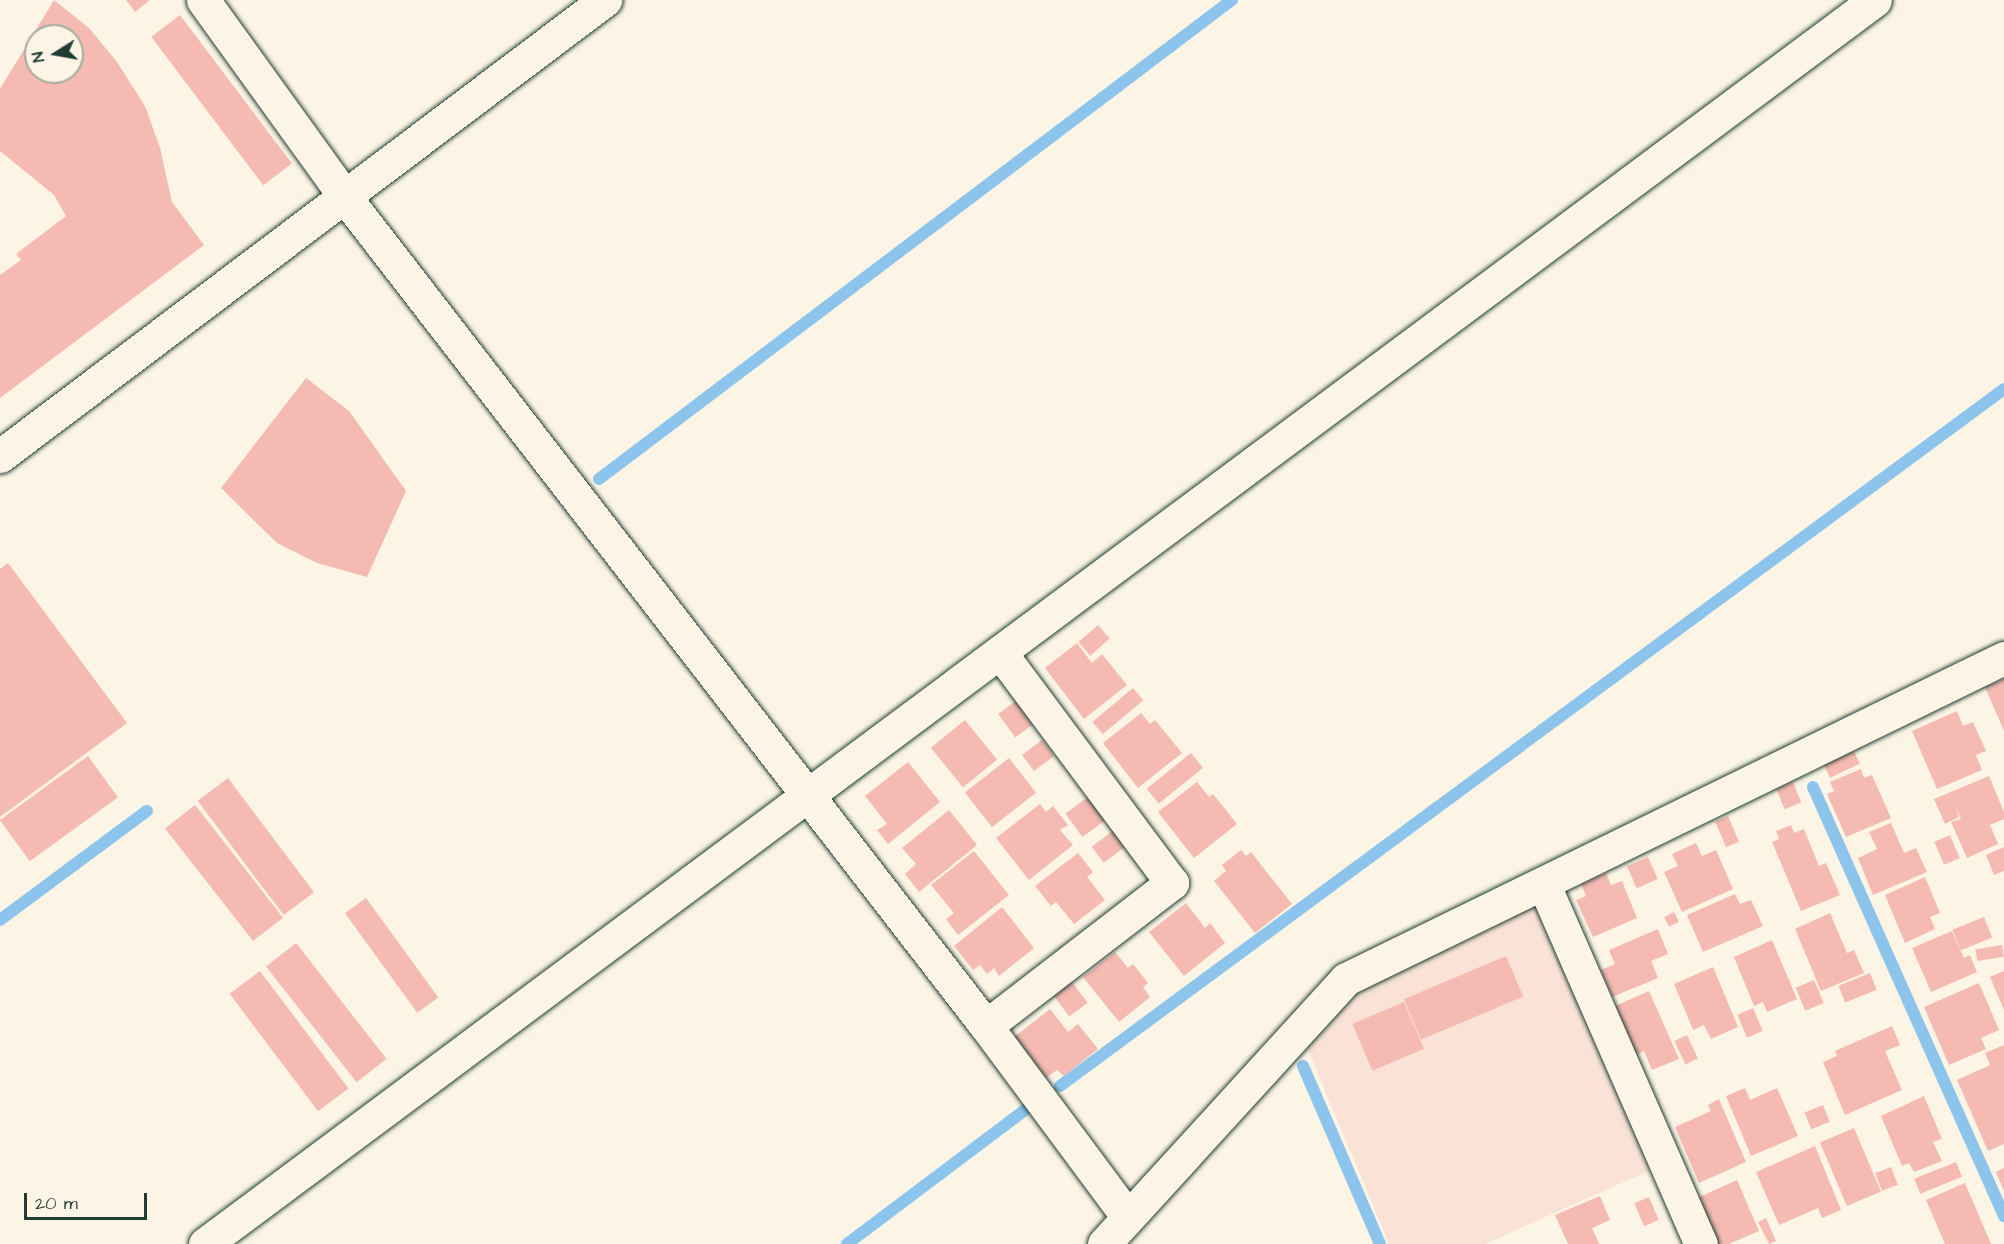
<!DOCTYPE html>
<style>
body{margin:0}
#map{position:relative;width:2004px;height:1244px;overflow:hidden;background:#fcf5e5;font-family:"Architects Daughter",sans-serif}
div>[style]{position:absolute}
.built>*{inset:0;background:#fae3d6}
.stream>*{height:12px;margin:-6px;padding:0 6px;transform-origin:6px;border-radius:6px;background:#8cc4eb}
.building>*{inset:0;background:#f5bab2;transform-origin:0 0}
.roads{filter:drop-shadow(0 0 2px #1f3d34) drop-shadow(0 0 2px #1f3d34)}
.minor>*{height:33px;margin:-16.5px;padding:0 16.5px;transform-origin:16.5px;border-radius:16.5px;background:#fcf5e5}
span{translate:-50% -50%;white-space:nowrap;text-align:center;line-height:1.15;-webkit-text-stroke:4.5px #fcf5e5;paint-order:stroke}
.north{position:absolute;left:24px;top:24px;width:60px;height:60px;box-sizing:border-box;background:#fcf5e5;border:2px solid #a4ab9e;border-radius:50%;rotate:259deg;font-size:16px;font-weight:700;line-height:24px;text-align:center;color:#1f3d34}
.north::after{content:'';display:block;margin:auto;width:21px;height:27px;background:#1f3d34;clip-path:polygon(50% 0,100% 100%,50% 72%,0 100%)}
.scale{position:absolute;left:24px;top:1193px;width:123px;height:27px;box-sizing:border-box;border:3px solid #1f3d34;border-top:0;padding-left:8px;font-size:18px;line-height:21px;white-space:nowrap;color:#1f3d34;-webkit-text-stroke:4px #fcf5e5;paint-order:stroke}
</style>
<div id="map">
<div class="built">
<div style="clip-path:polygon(1530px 900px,1544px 911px,1651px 1170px,1485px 1244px,1389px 1244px,1306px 1045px,1351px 996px)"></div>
</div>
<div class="stream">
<div style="left:599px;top:479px;width:794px;rotate:-37.12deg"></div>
<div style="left:1813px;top:787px;width:470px;rotate:66deg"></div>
<div style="left:0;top:920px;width:183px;rotate:-36.6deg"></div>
<div style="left:1303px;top:1066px;width:194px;rotate:66.6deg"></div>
<div style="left:1060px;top:1086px;width:1173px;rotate:-36.44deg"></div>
<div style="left:847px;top:1244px;width:229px;rotate:-37deg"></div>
</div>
<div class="building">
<div style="clip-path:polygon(evenodd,54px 0,89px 28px,117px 62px,145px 106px,160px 148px,172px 202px,204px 245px,0 398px,0 275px,21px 260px,16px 254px,66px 216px,54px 195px,0 151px,0 89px,54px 0,36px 36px,72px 36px,72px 72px,36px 72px,36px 36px)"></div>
<div style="clip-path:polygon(126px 0,150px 0,135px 12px)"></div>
<div style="left:180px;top:15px;width:186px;height:36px;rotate:53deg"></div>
<div style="clip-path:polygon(306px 378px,349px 411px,406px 491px,367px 577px,317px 563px,277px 543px,221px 488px)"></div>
<div style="clip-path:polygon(8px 563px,127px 723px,0 817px,0 569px)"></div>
<div style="left:1098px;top:625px;width:18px;height:26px;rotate:49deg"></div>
<div style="clip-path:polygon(1077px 643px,1092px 663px,1102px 654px,1127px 685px,1084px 719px,1045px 668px)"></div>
<div style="clip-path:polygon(2004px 679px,2004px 731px,1985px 687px)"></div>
<div style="left:1133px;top:688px;width:16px;height:53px;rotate:50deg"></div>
<div style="left:1016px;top:701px;width:29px;height:22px;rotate:54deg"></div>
<div style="clip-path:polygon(1957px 711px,1963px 726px,1973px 722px,1986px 751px,1976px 755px,1982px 770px,1937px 789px,1912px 731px)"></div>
<div style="clip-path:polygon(1141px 713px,1150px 724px,1155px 720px,1182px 753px,1138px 788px,1103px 743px)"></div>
<div style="left:965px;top:720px;width:51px;height:44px;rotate:51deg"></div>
<div style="left:1042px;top:740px;width:20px;height:25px;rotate:53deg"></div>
<div style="left:1854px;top:751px;width:14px;height:33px;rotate:65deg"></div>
<div style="left:1191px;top:753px;width:19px;height:57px;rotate:51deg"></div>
<div style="left:88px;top:756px;width:51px;height:109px;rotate:54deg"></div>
<div style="left:1009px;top:758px;width:44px;height:56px;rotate:52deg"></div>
<div style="clip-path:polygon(908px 762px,940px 802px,888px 844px,877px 830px,887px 824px,865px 796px)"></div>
<div style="clip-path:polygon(1861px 769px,1864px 778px,1872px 775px,1891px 818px,1846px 837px,1827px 794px,1834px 791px,1830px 782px)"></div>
<div style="clip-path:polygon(1989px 776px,2004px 812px,2004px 819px,1990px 825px,1998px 844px,1967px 858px,1951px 822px,1961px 819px,1955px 805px,1959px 817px,1945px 824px,1934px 799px)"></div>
<div style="left:228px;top:778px;width:143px;height:38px;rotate:53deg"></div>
<div style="clip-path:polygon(1197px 782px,1209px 797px,1213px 794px,1237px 824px,1194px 858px,1158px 812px)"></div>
<div style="left:1793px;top:782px;width:22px;height:18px;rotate:68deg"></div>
<div style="left:1088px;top:797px;width:29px;height:28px;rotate:54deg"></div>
<div style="clip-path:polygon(1040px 804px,1046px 812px,1053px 806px,1068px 825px,1060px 830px,1073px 845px,1029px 880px,996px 838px)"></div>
<div style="left:195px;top:805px;width:143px;height:38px;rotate:52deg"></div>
<div style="clip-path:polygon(949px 810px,977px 845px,919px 892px,905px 874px,916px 864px,902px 848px)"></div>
<div style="left:1728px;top:816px;width:28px;height:14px;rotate:67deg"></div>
<div style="clip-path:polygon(1891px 823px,1904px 853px,1916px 848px,1927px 872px,1873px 895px,1858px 858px,1877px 849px,1869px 832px)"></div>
<div style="clip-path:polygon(1791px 825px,1794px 833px,1804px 829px,1819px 866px,1826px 863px,1840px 895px,1801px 911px,1772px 842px,1779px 839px,1776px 831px)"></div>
<div style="left:1114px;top:830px;width:20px;height:28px;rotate:53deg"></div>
<div style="left:1950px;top:835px;width:25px;height:17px;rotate:67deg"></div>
<div style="clip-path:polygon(1696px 843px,1702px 856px,1716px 850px,1733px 889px,1682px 912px,1664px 872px,1678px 866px,1672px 854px)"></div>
<div style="clip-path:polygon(2004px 847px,2004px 871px,1994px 875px,1986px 855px)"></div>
<div style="clip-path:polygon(1241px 850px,1246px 856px,1251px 852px,1292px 904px,1255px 933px,1214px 881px,1226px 871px,1222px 865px)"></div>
<div style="clip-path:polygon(974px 851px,1009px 895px,958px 935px,946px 919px,954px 913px,931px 885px)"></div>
<div style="clip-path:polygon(1078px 853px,1093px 872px,1087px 877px,1105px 900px,1074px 924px,1056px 902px,1051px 906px,1035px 886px)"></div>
<div style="left:1648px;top:857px;width:24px;height:23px;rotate:66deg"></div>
<div style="clip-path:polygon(1606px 873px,1611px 885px,1622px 881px,1637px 918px,1593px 937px,1576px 900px,1586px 896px,1581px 884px)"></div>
<div style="clip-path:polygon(1925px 877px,1940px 913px,1930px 917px,1935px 929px,1905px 943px,1885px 895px)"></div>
<div style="clip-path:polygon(1735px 894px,1740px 904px,1751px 900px,1763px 926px,1703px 952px,1687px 915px)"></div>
<div style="left:366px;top:898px;width:123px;height:26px;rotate:54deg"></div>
<div style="clip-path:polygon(1186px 903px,1205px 928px,1210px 923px,1225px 943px,1184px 976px,1149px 932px)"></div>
<div style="clip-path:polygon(1002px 907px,1034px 948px,999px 976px,994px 968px,987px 974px,980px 965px,973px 970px,954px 946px)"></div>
<div style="left:1674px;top:912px;width:11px;height:11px;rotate:63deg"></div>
<div style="clip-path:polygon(1830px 913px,1847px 953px,1854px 950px,1864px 973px,1821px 991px,1795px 929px)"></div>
<div style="left:1984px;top:917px;width:22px;height:34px;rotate:68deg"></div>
<div style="clip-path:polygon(1658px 929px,1668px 954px,1651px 961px,1658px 978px,1612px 997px,1601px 970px,1615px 964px,1609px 950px)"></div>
<div style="clip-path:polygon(1952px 931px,1964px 958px,1970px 955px,1977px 972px,1931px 992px,1912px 948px)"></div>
<div style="clip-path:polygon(1772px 940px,1797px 999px,1767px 1012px,1763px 1002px,1754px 1006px,1734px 957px)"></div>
<div style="left:296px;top:943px;width:147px;height:38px;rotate:52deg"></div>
<div style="left:2002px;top:945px;width:12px;height:27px;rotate:81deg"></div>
<div style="clip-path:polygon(1115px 952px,1128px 968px,1133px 964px,1148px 983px,1143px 987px,1150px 997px,1119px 1022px,1083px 977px)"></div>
<div style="left:1506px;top:956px;width:44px;height:111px;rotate:67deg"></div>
<div style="clip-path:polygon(1713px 967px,1738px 1027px,1711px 1039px,1704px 1025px,1693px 1030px,1674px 984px)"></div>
<div style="left:260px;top:971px;width:147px;height:38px;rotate:53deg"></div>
<div style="clip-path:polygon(2004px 971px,2004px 1010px,1990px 977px)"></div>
<div style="left:1870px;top:973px;width:18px;height:34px;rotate:68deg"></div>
<div style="left:1814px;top:980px;width:25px;height:20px;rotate:67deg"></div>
<div style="left:1072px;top:982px;width:26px;height:23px;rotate:53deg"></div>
<div style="clip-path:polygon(1979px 983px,1999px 1030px,1981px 1038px,1986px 1049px,1949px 1065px,1924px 1007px)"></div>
<div style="clip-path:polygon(1649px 991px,1679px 1059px,1652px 1070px,1644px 1051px,1636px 1055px,1615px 1006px)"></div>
<div style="left:1404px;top:1002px;width:51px;height:56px;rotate:67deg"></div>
<div style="left:1753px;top:1008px;width:25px;height:17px;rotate:67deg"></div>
<div style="clip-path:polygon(1050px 1009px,1068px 1032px,1078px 1024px,1098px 1049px,1064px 1076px,1057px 1070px,1046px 1078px,1014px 1037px)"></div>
<div style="clip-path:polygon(1892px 1026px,1900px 1045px,1885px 1051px,1902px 1090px,1845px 1115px,1823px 1062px,1837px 1056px,1835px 1051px)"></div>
<div style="left:1687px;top:1035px;width:26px;height:14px;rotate:65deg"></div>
<div style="clip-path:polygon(2004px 1045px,2004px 1144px,1988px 1151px,1957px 1080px,1990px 1065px,1985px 1053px)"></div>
<div style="clip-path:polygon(1745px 1088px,1750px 1100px,1777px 1088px,1798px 1136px,1751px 1156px,1726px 1096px)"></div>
<div style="clip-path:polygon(1924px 1096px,1942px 1139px,1933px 1142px,1942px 1161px,1914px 1172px,1909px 1163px,1902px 1166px,1881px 1116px)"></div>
<div style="clip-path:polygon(1719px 1099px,1746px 1162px,1699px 1183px,1675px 1127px,1711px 1111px,1708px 1105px)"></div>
<div style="left:1823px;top:1105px;width:18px;height:20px;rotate:68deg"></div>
<div style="left:1854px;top:1128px;width:69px;height:37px;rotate:67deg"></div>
<div style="clip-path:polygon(1815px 1146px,1841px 1210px,1822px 1218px,1818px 1208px,1779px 1225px,1756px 1172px)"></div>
<div style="left:1956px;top:1162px;width:16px;height:45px;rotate:68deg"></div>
<div style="left:1891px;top:1167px;width:19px;height:17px;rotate:69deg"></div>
<div style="clip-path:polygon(2004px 1168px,2004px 1191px,1996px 1172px)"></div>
<div style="clip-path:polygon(1737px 1180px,1759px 1231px,1729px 1244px,1716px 1244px,1697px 1198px)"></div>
<div style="clip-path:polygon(1965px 1183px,1991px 1244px,1945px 1244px,1926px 1200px)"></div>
<div style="clip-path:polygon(1600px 1196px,1610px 1220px,1592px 1228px,1599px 1244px,1568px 1244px,1555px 1215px)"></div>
<div style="left:1649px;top:1197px;width:25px;height:16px;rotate:67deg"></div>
<div style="clip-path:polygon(1766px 1218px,1776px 1241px,1769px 1244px,1758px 1222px)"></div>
</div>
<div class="roads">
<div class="minor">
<div style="left:203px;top:0;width:243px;rotate:54.2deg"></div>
<div style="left:345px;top:197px;width:1048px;rotate:52.29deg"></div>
<div style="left:986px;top:1026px;width:238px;rotate:53.4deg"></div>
<div style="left:0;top:456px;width:758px;rotate:-37.01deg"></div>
<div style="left:1544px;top:885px;width:392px;rotate:66.4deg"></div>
<div style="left:986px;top:1026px;width:235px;rotate:-37.6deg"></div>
<div style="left:1172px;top:883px;width:288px;rotate:-126.7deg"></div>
<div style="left:205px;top:1244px;width:2082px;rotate:-36.68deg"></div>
<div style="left:1104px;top:1244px;width:359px;rotate:-47.6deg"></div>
<div style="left:1346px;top:979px;width:732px;rotate:-26.01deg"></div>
</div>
</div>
<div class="north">N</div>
<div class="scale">20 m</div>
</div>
